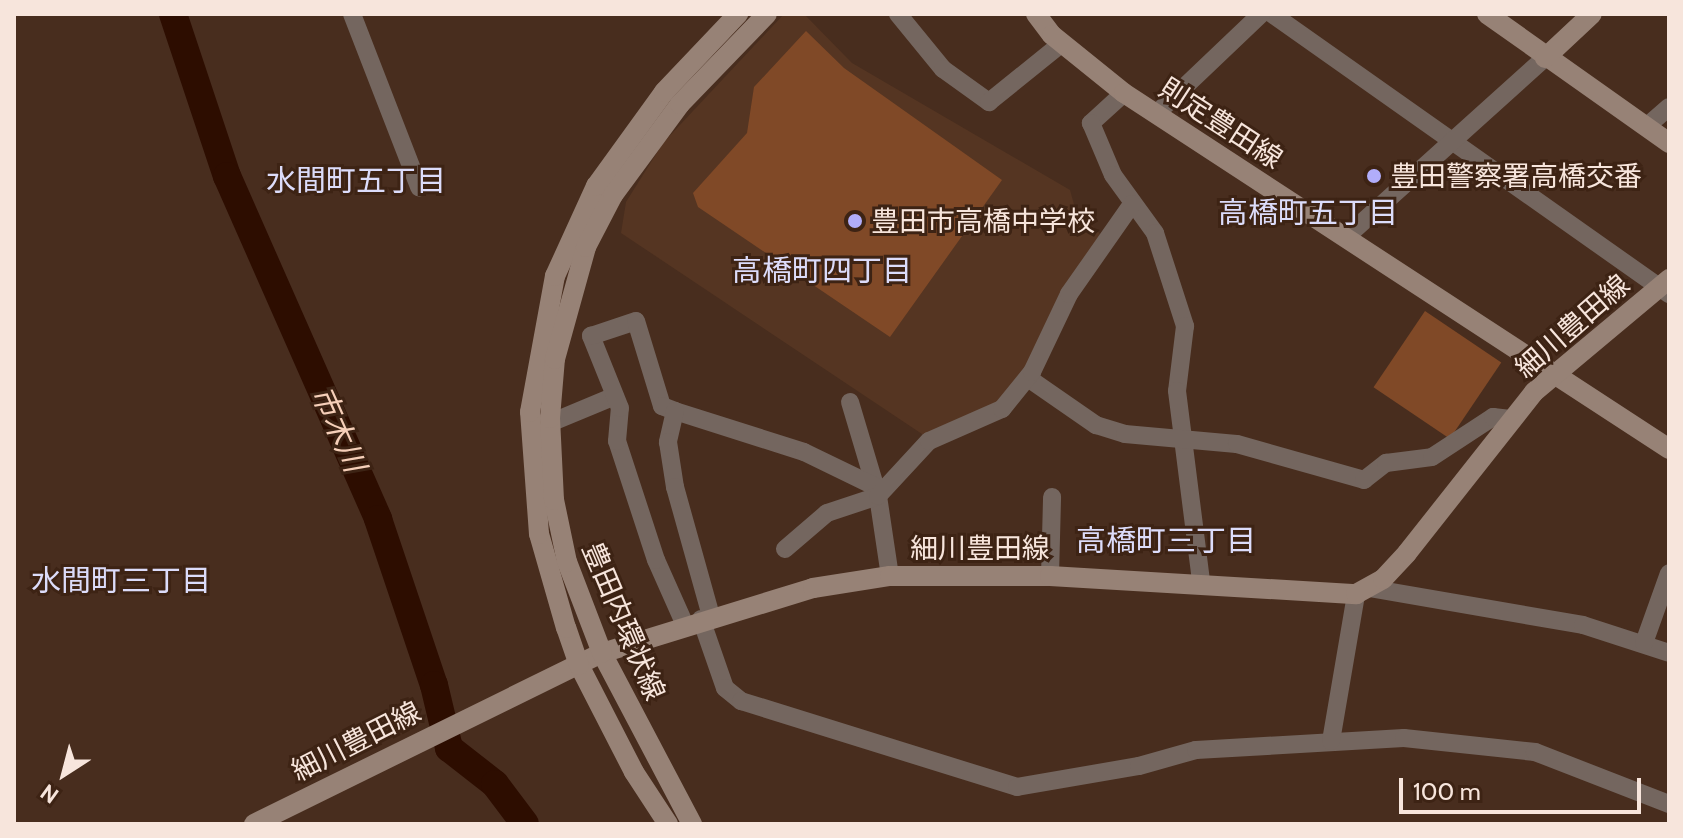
<!DOCTYPE html>
<meta charset="utf-8">
<style>
body{margin:0}
#map{position:relative;width:1683px;height:838px;overflow:hidden;background:#482d1e;font-family:Cabin,"Noto Sans JP",sans-serif}
div>[style]{position:absolute}
.built>*{inset:0;background:#553522}
.green>*{inset:0;background:#804927;transform-origin:0 0}
.river>*{height:28px;margin:-14px;padding:0 14px;transform-origin:14px;border-radius:14px;background:#2d0d00}
.street>*{height:18px;margin:-9px;padding:0 9px;transform-origin:9px;border-radius:9px;background:#74665f}
.secondary>*{height:20px;margin:-10px;padding:0 10px;transform-origin:10px;border-radius:10px;background:#978276}
.dots>*{width:22px;height:22px;translate:-50% -50%;box-sizing:border-box;border:4px solid #3d2314;border-radius:50%}
span{translate:-50% -50%;white-space:nowrap;text-align:center;line-height:1.15;-webkit-text-stroke:6px #3d2314;paint-order:stroke}
.street-label{font-size:28px;color:#f7e5dc}
.poi-label{font-size:28px;color:#f7e5dc}
.left{translate:0 -50%;text-align:left}
.neighbourhood-label{font-size:30px;color:#dcdcfa}
.water-label{font-size:30px;color:#f6cfb9;font-style:italic}
.frame{position:absolute;inset:0;border:16px solid #f7e5dc;pointer-events:none}
.north{position:absolute;left:24px;top:734px;width:80px;height:80px;-webkit-text-stroke:6px #3d2314;paint-order:stroke;rotate:216deg;font-size:22px;font-weight:700;line-height:32px;text-align:center;color:#f7e5dc}
.north::after{content:'';display:block;margin:auto;width:28px;height:36px;background:#f7e5dc;clip-path:polygon(50% 0,100% 100%,50% 72%,0 100%)}
.scale{position:absolute;left:1399px;top:778px;width:242px;height:36px;box-sizing:border-box;border:4px solid #f7e5dc;border-top:0;padding-left:10px;font-size:24px;line-height:28px;white-space:nowrap;color:#f7e5dc;-webkit-text-stroke:6px #3d2314;paint-order:stroke}
</style>
<div id="map">
<div class="built">
<div style="clip-path:polygon(784px 14px,804px 14px,852px 63px,1070px 190px,1075px 208px,1104px 238px,1065px 288px,1017px 387px,978px 423px,931px 440px,621px 233px,626px 202px,663px 143px)"></div>
</div>
<div class="green">
<div style="clip-path:polygon(806px 31px,844px 68px,1002px 180px,890px 337px,698px 207px,693px 193px,747px 133px,754px 87px)"></div>
<div style="left:1425px;top:311px;width:92px;height:92px;rotate:34deg"></div>
</div>
<div class="river">
<div style="left:173px;top:14px;width:171px;rotate:71.6deg"></div>
<div style="left:227px;top:176px;width:375px;rotate:66.2deg"></div>
<div style="left:378px;top:519px;width:175px;rotate:71.4deg"></div>
<div style="left:434px;top:685px;width:65px;rotate:76.6deg"></div>
<div style="left:449px;top:748px;width:58px;rotate:38deg"></div>
<div style="left:495px;top:784px;width:50px;rotate:53.1deg"></div>
</div>
<div class="street">
<div style="left:352px;top:14px;width:186px;rotate:68.8deg"></div>
<div style="left:898px;top:14px;width:71px;rotate:50.7deg"></div>
<div style="left:943px;top:69px;width:57px;rotate:35.7deg"></div>
<div style="left:989px;top:102px;width:94px;rotate:-38.9deg"></div>
<div style="left:1272px;top:14px;width:486px;rotate:35.2deg"></div>
<div style="left:1124px;top:93px;width:45px;rotate:137.7deg"></div>
<div style="left:1091px;top:123px;width:56px;rotate:67.1deg"></div>
<div style="left:1113px;top:175px;width:72px;rotate:54.1deg"></div>
<div style="left:1155px;top:233px;width:98px;rotate:72.1deg"></div>
<div style="left:1185px;top:326px;width:65px;rotate:97deg"></div>
<div style="left:1177px;top:391px;width:192px;rotate:82.8deg"></div>
<div style="left:1156px;top:114px;width:145px;rotate:-43.6deg"></div>
<div style="left:1646px;top:127px;width:30px;rotate:-41deg"></div>
<div style="left:1346px;top:237px;width:268px;rotate:-42deg"></div>
<div style="left:1028px;top:378px;width:83px;rotate:34.7deg"></div>
<div style="left:1096px;top:425px;width:30px;rotate:17deg"></div>
<div style="left:1125px;top:434px;width:112px;rotate:5.1deg"></div>
<div style="left:1237px;top:444px;width:132px;rotate:15.8deg"></div>
<div style="left:1364px;top:480px;width:28px;rotate:-38deg"></div>
<div style="left:1386px;top:463px;width:46px;rotate:-7.4deg"></div>
<div style="left:1432px;top:457px;width:73px;rotate:-33.3deg"></div>
<div style="left:1493px;top:417px;width:20px;rotate:6deg"></div>
<div style="left:850px;top:402px;width:98px;rotate:73.4deg"></div>
<div style="left:878px;top:496px;width:81px;rotate:81.5deg"></div>
<div style="left:675px;top:411px;width:135px;rotate:17.6deg"></div>
<div style="left:804px;top:452px;width:80px;rotate:25.9deg"></div>
<div style="left:550px;top:423px;width:70px;rotate:-22.6deg"></div>
<div style="left:785px;top:549px;width:55px;rotate:-40.6deg"></div>
<div style="left:827px;top:513px;width:54px;rotate:-18.4deg"></div>
<div style="left:878px;top:496px;width:75px;rotate:-47.2deg"></div>
<div style="left:929px;top:441px;width:80px;rotate:-23.7deg"></div>
<div style="left:1002px;top:409px;width:48px;rotate:-51deg"></div>
<div style="left:1032px;top:372px;width:86px;rotate:-64.6deg"></div>
<div style="left:1069px;top:294px;width:110px;rotate:-55deg"></div>
<div style="left:1050px;top:576px;width:79px;rotate:-88.5deg"></div>
<div style="left:1369px;top:588px;width:217px;rotate:9.8deg"></div>
<div style="left:1583px;top:625px;width:90px;rotate:18deg"></div>
<div style="left:701px;top:619px;width:73px;rotate:70.8deg"></div>
<div style="left:725px;top:688px;width:21px;rotate:39deg"></div>
<div style="left:741px;top:701px;width:289px;rotate:17.3deg"></div>
<div style="left:1017px;top:787px;width:124px;rotate:-9.8deg"></div>
<div style="left:1139px;top:766px;width:59px;rotate:-15.7deg"></div>
<div style="left:1196px;top:750px;width:208px;rotate:-3.3deg"></div>
<div style="left:1404px;top:738px;width:132px;rotate:6.1deg"></div>
<div style="left:1535px;top:752px;width:144px;rotate:21.2deg"></div>
<div style="left:685px;top:625px;width:71px;rotate:-114deg"></div>
<div style="left:656px;top:560px;width:125px;rotate:-108.1deg"></div>
<div style="left:617px;top:441px;width:33px;rotate:-85deg"></div>
<div style="left:620px;top:408px;width:78px;rotate:-111.9deg"></div>
<div style="left:591px;top:336px;width:47px;rotate:-18.4deg"></div>
<div style="left:636px;top:321px;width:89px;rotate:73deg"></div>
<div style="left:662px;top:406px;width:14px;rotate:21deg"></div>
<div style="left:675px;top:411px;width:32px;rotate:103deg"></div>
<div style="left:668px;top:442px;width:46px;rotate:81.2deg"></div>
<div style="left:675px;top:487px;width:134px;rotate:74.4deg"></div>
<div style="left:1644px;top:643px;width:74px;rotate:-70.3deg"></div>
<div style="left:1331px;top:741px;width:149px;rotate:-80.3deg"></div>
</div>
<div class="secondary">
<div style="left:1036px;top:14px;width:26px;rotate:53deg"></div>
<div style="left:1052px;top:35px;width:92px;rotate:38.9deg"></div>
<div style="left:1124px;top:93px;width:651px;rotate:33.15deg"></div>
<div style="left:1487px;top:14px;width:223px;rotate:35.3deg"></div>
<div style="left:1545px;top:58px;width:64px;rotate:-43.1deg"></div>
<div style="left:254px;top:824px;width:388px;rotate:-26.2deg"></div>
<div style="left:602px;top:653px;width:221px;rotate:-17.1deg"></div>
<div style="left:813px;top:588px;width:78px;rotate:-8.9deg"></div>
<div style="left:890px;top:576px;width:160px"></div>
<div style="left:1050px;top:576px;width:307px;rotate:3.4deg"></div>
<div style="left:1356px;top:594px;width:31px;rotate:-29deg"></div>
<div style="left:1383px;top:579px;width:35px;rotate:-47deg"></div>
<div style="left:1407px;top:553px;width:205px;rotate:-51.7deg"></div>
<div style="left:1534px;top:392px;width:176px;rotate:-39.9deg"></div>
<div style="left:668px;top:824px;width:62px;rotate:-123.2deg"></div>
<div style="left:634px;top:772px;width:120px;rotate:-117.2deg"></div>
<div style="left:579px;top:665px;width:39px;rotate:-109deg"></div>
<div style="left:566px;top:628px;width:98px;rotate:-106deg"></div>
<div style="left:539px;top:534px;width:122px;rotate:-94.2deg"></div>
<div style="left:530px;top:412px;width:138px;rotate:-79.6deg"></div>
<div style="left:555px;top:276px;width:99px;rotate:-65.5deg"></div>
<div style="left:596px;top:186px;width:116px;rotate:-54.1deg"></div>
<div style="left:664px;top:92px;width:108px;rotate:-46.5deg"></div>
<div style="left:692px;top:824px;width:193px;rotate:-117.8deg"></div>
<div style="left:602px;top:653px;width:97px;rotate:-111deg"></div>
<div style="left:567px;top:562px;width:63px;rotate:-101.8deg"></div>
<div style="left:554px;top:500px;width:82px;rotate:-92.8deg"></div>
<div style="left:550px;top:418px;width:59px;rotate:-85.2deg"></div>
<div style="left:555px;top:359px;width:116px;rotate:-74.5deg"></div>
<div style="left:586px;top:247px;width:59px;rotate:-62.6deg"></div>
<div style="left:613px;top:195px;width:113px;rotate:-53.6deg"></div>
<div style="left:680px;top:104px;width:125px;rotate:-46deg"></div>
</div>
<div class="dots">
<div style="left:1374px;top:176px;background:#b1adfa"></div>
<div style="left:855px;top:221px;background:#b1adfa"></div>
</div>
<div class="street-label">
<span style="left:1221px;top:123px;rotate:33deg">則定豊田線</span>
<span style="left:1572px;top:326px;rotate:-41deg">細川豊田線</span>
<span style="left:980px;top:548px">細川豊田線</span>
<span style="left:624px;top:621px;rotate:67deg">豊田内環状線</span>
<span style="left:356px;top:741px;rotate:-27deg">細川豊田線</span>
</div>
<div class="poi-label">
<span class="left" style="left:1390px;top:176px">豊田警察署高橋交番</span>
<span class="left" style="left:871px;top:221px">豊田市高橋中学校</span>
</div>
<div class="neighbourhood-label">
<span style="left:356px;top:181px">水間町五丁目</span>
<span style="left:1308px;top:213px">高橋町五丁目</span>
<span style="left:822px;top:271px">高橋町四丁目</span>
<span style="left:1166px;top:541px">高橋町三丁目</span>
<span style="left:121px;top:581px">水間町三丁目</span>
</div>
<div class="water-label">
<span style="left:338px;top:429px;rotate:66deg">市木川</span>
</div>
<div class="frame"></div>
<div class="north">N</div>
<div class="scale">100 m</div>
</div>
